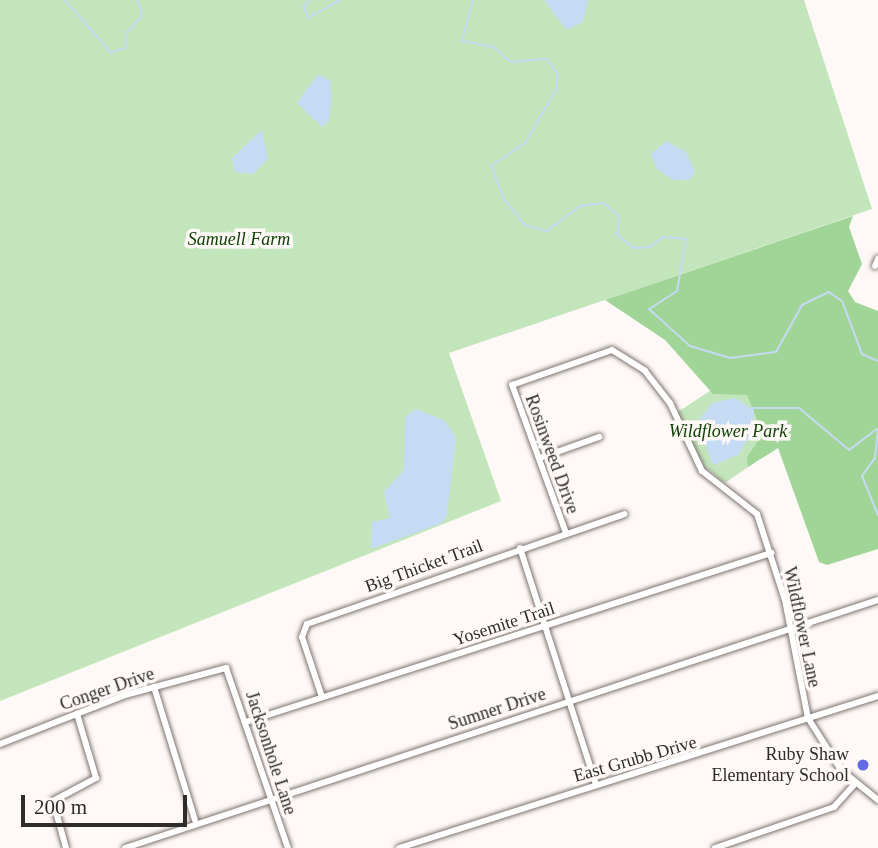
<!DOCTYPE html>
<style>
body{margin:0}
#map{position:relative;width:878px;height:848px;overflow:hidden;background:#fef9f7;font-family:Georgia,serif}
div>[style]{position:absolute}
.green>*{inset:0;background:#c3e5bc}
.forest>*{inset:0;background:#a1d497}
.water>*{inset:0;background:#c5dbf3}
.stream>*{height:2px;margin:-1px;padding:0 1px;transform-origin:1px;border-radius:1px;background:#c5dbf3}
.roads{filter:drop-shadow(0 0 2px #7f746f) drop-shadow(0 0 2px #7f746f)}
.street>*{height:6px;margin:-3px;padding:0 3px;transform-origin:3px;border-radius:3px;background:#fff}
.dots>*{width:19px;height:19px;translate:-50% -50%;box-sizing:border-box;border:4px solid #fef9f7;border-radius:50%}
span{translate:-50% -50%;white-space:nowrap;text-align:center;line-height:1.15;-webkit-text-stroke:7px #fef9f7;paint-order:stroke}
.park-label{font-size:18px;color:#0e4103;font-style:italic}
.street-label{font-size:18px;color:#2f2b29}
.poi-label{font-size:18px;color:#2f2b29}
.right{translate:-100% -50%;text-align:right}
.scale{position:absolute;left:21px;top:795px;width:166px;height:32px;box-sizing:border-box;border:4px solid #2f2b29;border-top:0;padding-left:9px;font-size:21px;line-height:24px;white-space:nowrap;color:#2f2b29;-webkit-text-stroke:5px #fef9f7;paint-order:stroke}
</style>
<div id="map">
<div class="green">
<div style="clip-path:polygon(0 0,804px 0,872px 209px,449px 353px,501px 501px,0 701px)"></div>
<div style="clip-path:polygon(738px 372px,784px 442px,725px 483px,701px 464px,678px 412px)"></div>
</div>
<div class="forest">
<div style="clip-path:polygon(853px 216px,849px 227px,862px 264px,848px 291px,855px 302px,878px 311px,878px 549px,827px 565px,819px 562px,778px 448px,748px 467px,747px 457px,763px 434px,747px 395px,713px 394px,665px 340px,605px 300px)"></div>
</div>
<div class="water">
<div style="clip-path:polygon(544px 0,588px 0,583px 22px,566px 30px)"></div>
<div style="clip-path:polygon(318px 74px,330px 80px,332px 97px,329px 121px,322px 127px,297px 103px)"></div>
<div style="clip-path:polygon(262px 130px,268px 159px,253px 174px,235px 172px,232px 158px)"></div>
<div style="clip-path:polygon(666px 141px,686px 152px,695px 172px,689px 180px,673px 180px,657px 169px,651px 154px)"></div>
<div style="clip-path:polygon(735px 398px,754px 410px,752px 433px,738px 455px,713px 465px,697px 423px,712px 403px)"></div>
<div style="clip-path:polygon(415px 409px,444px 420px,456px 437px,447px 515px,442px 523px,371px 549px,372px 522px,390px 518px,384px 492px,404px 470px,405px 417px)"></div>
</div>
<div class="stream">
<div style="left:65px;top:0;width:70px;rotate:49deg"></div>
<div style="left:111px;top:53px;width:15px;rotate:-20deg"></div>
<div style="left:125px;top:48px;width:16px;rotate:-83deg"></div>
<div style="left:127px;top:32px;width:22px;rotate:-47deg"></div>
<div style="left:142px;top:16px;width:17px;rotate:-107deg"></div>
<div style="left:310px;top:0;width:8px;rotate:140deg"></div>
<div style="left:304px;top:5px;width:14px;rotate:73deg"></div>
<div style="left:308px;top:18px;width:38px;rotate:-29deg"></div>
<div style="left:473px;top:0;width:42px;rotate:105deg"></div>
<div style="left:462px;top:41px;width:32px;rotate:11deg"></div>
<div style="left:493px;top:47px;width:23px;rotate:40deg"></div>
<div style="left:511px;top:62px;width:36px;rotate:-5deg"></div>
<div style="left:547px;top:59px;width:17px;rotate:54deg"></div>
<div style="left:557px;top:73px;width:15px;rotate:90deg"></div>
<div style="left:557px;top:88px;width:64px;rotate:120.2deg"></div>
<div style="left:525px;top:143px;width:41px;rotate:145.9deg"></div>
<div style="left:491px;top:166px;width:34px;rotate:69deg"></div>
<div style="left:503px;top:198px;width:35px;rotate:51deg"></div>
<div style="left:525px;top:225px;width:23px;rotate:15deg"></div>
<div style="left:547px;top:231px;width:41px;rotate:-37.1deg"></div>
<div style="left:580px;top:206px;width:24px;rotate:-7deg"></div>
<div style="left:604px;top:203px;width:20px;rotate:41deg"></div>
<div style="left:619px;top:216px;width:19px;rotate:96deg"></div>
<div style="left:617px;top:235px;width:21px;rotate:37deg"></div>
<div style="left:634px;top:248px;width:16px;rotate:-4deg"></div>
<div style="left:650px;top:247px;width:16px;rotate:-38deg"></div>
<div style="left:663px;top:237px;width:23px;rotate:5deg"></div>
<div style="left:686px;top:239px;width:53px;rotate:99.8deg"></div>
<div style="left:677px;top:291px;width:33px;rotate:147deg"></div>
<div style="left:649px;top:309px;width:55px;rotate:42.1deg"></div>
<div style="left:690px;top:346px;width:42px;rotate:16.7deg"></div>
<div style="left:730px;top:358px;width:46px;rotate:-7.4deg"></div>
<div style="left:776px;top:352px;width:54px;rotate:-61deg"></div>
<div style="left:802px;top:305px;width:30px;rotate:-26deg"></div>
<div style="left:829px;top:292px;width:16px;rotate:35deg"></div>
<div style="left:842px;top:301px;width:57px;rotate:69.3deg"></div>
<div style="left:862px;top:354px;width:17px;rotate:24deg"></div>
<div style="left:753px;top:408px;width:46px"></div>
<div style="left:799px;top:408px;width:65px;rotate:40deg"></div>
<div style="left:849px;top:450px;width:34px;rotate:-37deg"></div>
<div style="left:878px;top:429px;width:29px;rotate:96deg"></div>
<div style="left:875px;top:458px;width:22px;rotate:126deg"></div>
<div style="left:862px;top:476px;width:42px;rotate:67.7deg"></div>
</div>
<div class="roads">
<div class="street">
<div style="left:875px;top:266px;width:8px;rotate:-67deg"></div>
<div style="left:540px;top:458px;width:63px;rotate:-19.6deg"></div>
<div style="left:566px;top:533px;width:158px;rotate:-110deg"></div>
<div style="left:512px;top:385px;width:106px;rotate:-19.3deg"></div>
<div style="left:612px;top:350px;width:39px;rotate:32deg"></div>
<div style="left:645px;top:371px;width:41px;rotate:52deg"></div>
<div style="left:670px;top:403px;width:75px;rotate:64.8deg"></div>
<div style="left:702px;top:471px;width:70px;rotate:38deg"></div>
<div style="left:757px;top:514px;width:90px;rotate:72deg"></div>
<div style="left:785px;top:600px;width:120px;rotate:79deg"></div>
<div style="left:808px;top:718px;width:62px;rotate:57.6deg"></div>
<div style="left:841px;top:770px;width:48px;rotate:39deg"></div>
<div style="left:520px;top:548px;width:249px;rotate:72.2deg"></div>
<div style="left:154px;top:687px;width:139px;rotate:72.9deg"></div>
<div style="left:322px;top:697px;width:63px;rotate:-108.4deg"></div>
<div style="left:302px;top:637px;width:14px;rotate:-69deg"></div>
<div style="left:307px;top:624px;width:336px;rotate:-19.1deg"></div>
<div style="left:246px;top:722px;width:552px;rotate:-17.84deg"></div>
<div style="left:0;top:744px;width:134px;rotate:-21.4deg"></div>
<div style="left:125px;top:695px;width:105px;rotate:-15deg"></div>
<div style="left:226px;top:668px;width:190px;rotate:71deg"></div>
<div style="left:66px;top:848px;width:49px;rotate:-105.5deg"></div>
<div style="left:53px;top:801px;width:49px;rotate:-28.1deg"></div>
<div style="left:96px;top:778px;width:67px;rotate:-106.5deg"></div>
<div style="left:125px;top:848px;width:793px;rotate:-18.23deg"></div>
<div style="left:399px;top:848px;width:503px;rotate:-17.61deg"></div>
<div style="left:715px;top:848px;width:126px;rotate:-19deg"></div>
<div style="left:834px;top:807px;width:31px;rotate:-48deg"></div>
</div>
</div>
<div class="dots">
<div style="left:863px;top:765px;background:#636ae3"></div>
</div>
<div class="park-label">
<span style="left:239px;top:239px">Samuell Farm</span>
<span style="left:728px;top:431px">Wildflower Park</span>
</div>
<div class="street-label">
<span style="left:552px;top:454px;rotate:70deg">Rosinweed Drive</span>
<span style="left:424px;top:566px;rotate:-20deg">Big Thicket Trail</span>
<span style="left:504px;top:624px;rotate:-18deg">Yosemite Trail</span>
<span style="left:802px;top:627px;rotate:78deg">Wildflower Lane</span>
<span style="left:107px;top:689px;rotate:-19deg">Conger Drive</span>
<span style="left:497px;top:709px;rotate:-18deg">Sumner Drive</span>
<span style="left:271px;top:753px;rotate:72deg">Jacksonhole Lane</span>
<span style="left:635px;top:759px;rotate:-16deg">East Grubb Drive</span>
</div>
<div class="poi-label">
<span class="right" style="left:849px;top:765px">Ruby Shaw<br>Elementary School</span>
</div>
<div class="scale">200 m</div>
</div>
